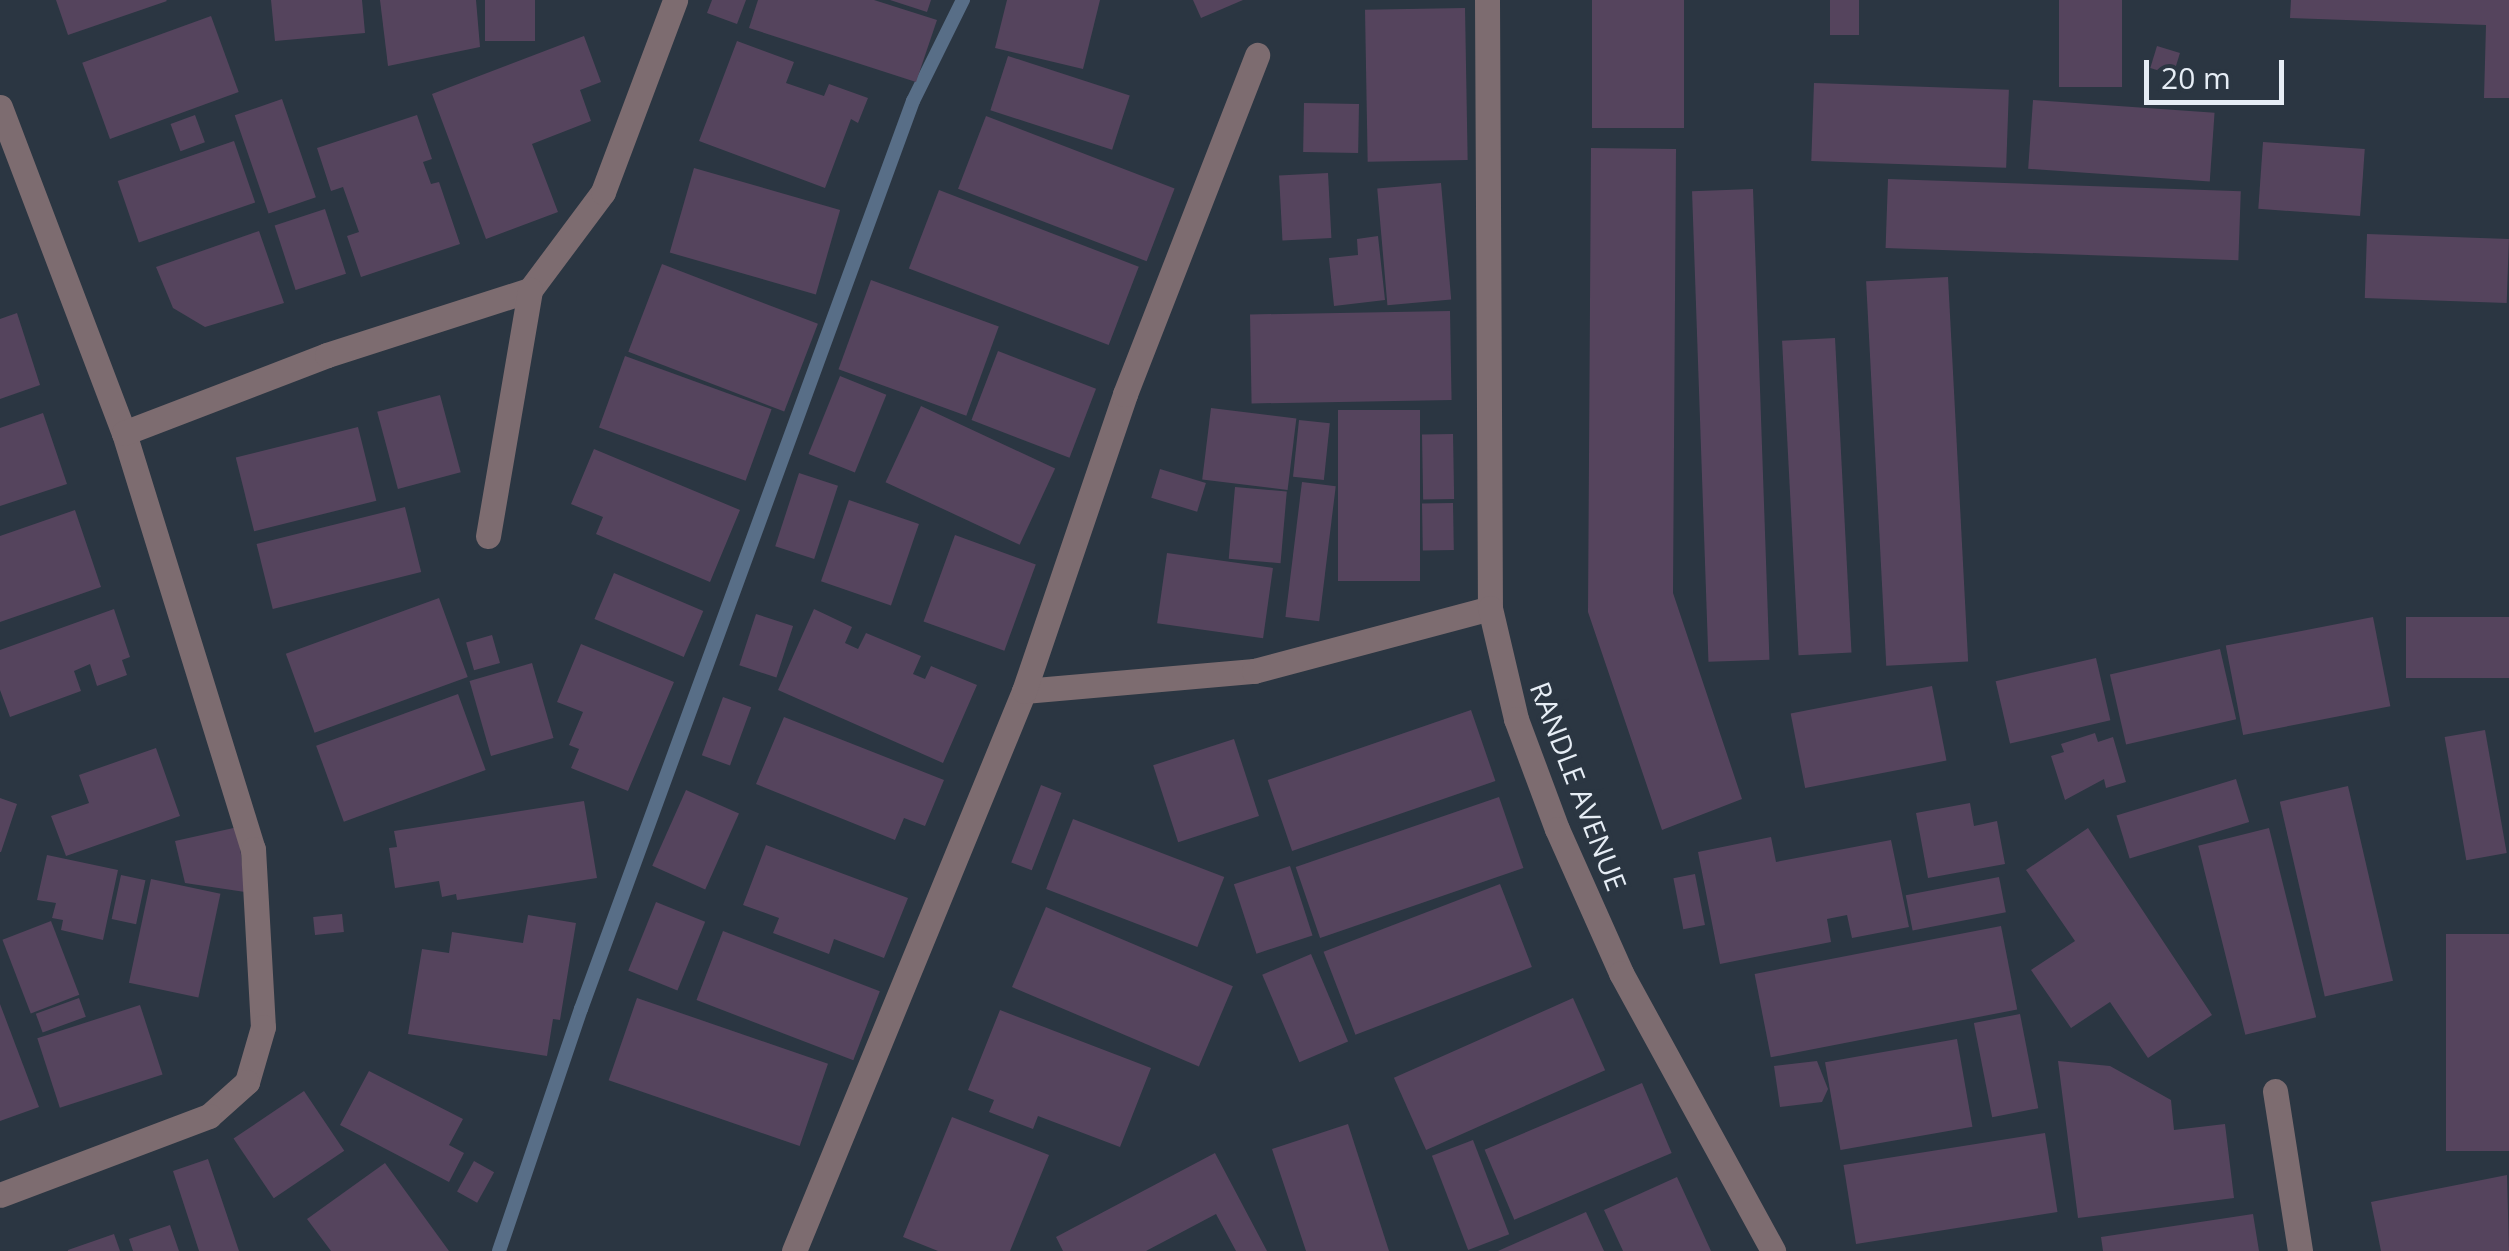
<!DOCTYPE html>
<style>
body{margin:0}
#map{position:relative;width:2509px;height:1251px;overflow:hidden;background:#2b3642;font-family:"Open Sans",sans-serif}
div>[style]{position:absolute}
.stream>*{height:14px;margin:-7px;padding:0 7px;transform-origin:7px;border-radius:7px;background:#586e87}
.building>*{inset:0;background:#55445d;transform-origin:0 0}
.minor>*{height:25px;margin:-12.5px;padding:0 12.5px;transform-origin:12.5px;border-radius:12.5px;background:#7d6c70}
.tertiary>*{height:25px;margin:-12.5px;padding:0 12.5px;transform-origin:12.5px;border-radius:12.5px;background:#7d6c70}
span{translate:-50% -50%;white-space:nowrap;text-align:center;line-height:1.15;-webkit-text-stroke:8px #2b3642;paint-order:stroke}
.street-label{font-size:28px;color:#e6edf5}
.scale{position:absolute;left:2144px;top:60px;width:140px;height:45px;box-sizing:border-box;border:5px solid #e6edf5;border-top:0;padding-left:12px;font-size:30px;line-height:35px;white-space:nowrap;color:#e6edf5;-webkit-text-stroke:8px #2b3642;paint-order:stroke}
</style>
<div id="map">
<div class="stream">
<div style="left:499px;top:1251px;width:256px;rotate:-71.3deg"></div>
<div style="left:581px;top:1009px;width:967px;rotate:-69.92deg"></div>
<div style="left:913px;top:101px;width:113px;rotate:-63.7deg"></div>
</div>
<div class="building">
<div style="clip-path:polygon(56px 0,166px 0,167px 1px,68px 35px)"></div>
<div style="clip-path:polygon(271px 0,362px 0,365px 33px,275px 41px)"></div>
<div style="clip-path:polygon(380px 0,476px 0,480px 47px,388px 66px)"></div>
<div style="left:485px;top:0;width:50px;height:41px"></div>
<div style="clip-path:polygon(712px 0,746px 0,737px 24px,707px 13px)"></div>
<div style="clip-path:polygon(758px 0,874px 0,937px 20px,916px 82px,749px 28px)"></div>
<div style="clip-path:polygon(890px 0,931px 0,927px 12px)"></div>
<div style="clip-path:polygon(1007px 0,1100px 0,1083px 69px,995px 48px)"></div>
<div style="clip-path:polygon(1193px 0,1243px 0,1201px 18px)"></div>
<div style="left:1592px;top:0;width:92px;height:128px"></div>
<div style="left:1830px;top:0;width:29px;height:35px"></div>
<div style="left:2059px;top:0;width:63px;height:87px"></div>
<div style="clip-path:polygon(2291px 0,2509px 0,2509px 98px,2484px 98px,2486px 25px,2290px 18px)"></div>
<div style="left:1465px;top:8px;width:152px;height:100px;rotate:89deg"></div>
<div style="left:211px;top:16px;width:81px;height:137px;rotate:70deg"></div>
<div style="clip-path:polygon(584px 36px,601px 82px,580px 90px,591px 121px,532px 144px,558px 212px,486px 239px,432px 94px)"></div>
<div style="clip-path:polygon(737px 41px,794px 62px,786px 83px,824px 96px,829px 84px,868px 98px,858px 123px,851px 119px,825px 188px,699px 141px)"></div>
<div style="left:2157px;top:46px;width:24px;height:23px;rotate:17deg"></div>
<div style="left:1008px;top:56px;width:128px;height:57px;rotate:18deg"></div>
<div style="left:1814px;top:83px;width:195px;height:78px;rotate:2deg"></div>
<div style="left:282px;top:99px;width:104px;height:50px;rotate:71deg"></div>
<div style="left:2033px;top:100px;width:182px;height:69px;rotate:4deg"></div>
<div style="left:1304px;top:103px;width:55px;height:49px;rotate:1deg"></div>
<div style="left:195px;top:115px;width:29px;height:26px;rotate:70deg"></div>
<div style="clip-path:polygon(417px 115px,432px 159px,423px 162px,431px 184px,439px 182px,460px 244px,361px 277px,347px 236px,359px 232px,343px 187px,331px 191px,317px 148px)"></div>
<div style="left:986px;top:116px;width:202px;height:78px;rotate:21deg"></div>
<div style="left:234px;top:141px;width:65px;height:123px;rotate:71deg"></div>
<div style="left:2263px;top:142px;width:102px;height:67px;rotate:4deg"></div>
<div style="clip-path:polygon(1591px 148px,1676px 149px,1673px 593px,1742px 799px,1662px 830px,1588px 612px)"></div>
<div style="left:694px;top:168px;width:152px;height:88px;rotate:16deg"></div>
<div style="left:1328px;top:173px;width:65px;height:49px;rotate:87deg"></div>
<div style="left:1888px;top:179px;width:353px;height:69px;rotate:2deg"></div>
<div style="left:1441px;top:183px;width:117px;height:64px;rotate:85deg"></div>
<div style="left:1753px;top:189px;width:471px;height:61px;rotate:88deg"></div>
<div style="left:939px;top:190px;width:214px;height:84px;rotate:21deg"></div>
<div style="left:325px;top:209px;width:68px;height:53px;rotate:72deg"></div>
<div style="clip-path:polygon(259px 231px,284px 303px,205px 327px,173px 308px,156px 267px)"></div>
<div style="left:2367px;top:234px;width:142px;height:64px;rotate:2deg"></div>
<div style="clip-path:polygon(1378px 236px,1385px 300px,1334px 306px,1329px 258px,1358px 255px,1357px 239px)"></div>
<div style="left:662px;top:264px;width:167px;height:94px;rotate:21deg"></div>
<div style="left:1948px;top:277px;width:385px;height:82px;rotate:87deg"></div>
<div style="left:871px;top:280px;width:136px;height:95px;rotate:20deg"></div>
<div style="left:1450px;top:311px;width:89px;height:200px;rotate:89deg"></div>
<div style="clip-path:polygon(17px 313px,40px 385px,0 399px,0 319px)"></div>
<div style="left:1835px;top:338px;width:315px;height:53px;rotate:87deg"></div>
<div style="left:998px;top:351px;width:105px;height:74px;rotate:21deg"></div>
<div style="left:625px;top:356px;width:156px;height:76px;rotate:20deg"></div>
<div style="left:840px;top:376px;width:50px;height:84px;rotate:22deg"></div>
<div style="left:440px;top:395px;width:80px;height:65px;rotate:75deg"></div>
<div style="left:921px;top:406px;width:148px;height:84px;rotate:25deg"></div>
<div style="left:1211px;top:408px;width:86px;height:72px;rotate:7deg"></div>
<div style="left:1338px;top:410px;width:82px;height:171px"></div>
<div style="clip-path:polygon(43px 413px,67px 484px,0 506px,0 428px)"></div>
<div style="left:1299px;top:420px;width:31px;height:57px;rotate:6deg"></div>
<div style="left:358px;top:427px;width:76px;height:126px;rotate:76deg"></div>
<div style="left:1453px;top:434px;width:65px;height:31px;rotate:89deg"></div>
<div style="clip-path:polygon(594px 449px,740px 510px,710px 582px,596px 534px,603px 517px,571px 504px)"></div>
<div style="left:1160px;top:469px;width:48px;height:30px;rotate:17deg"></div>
<div style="left:799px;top:473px;width:41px;height:77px;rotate:18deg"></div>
<div style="left:1302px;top:482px;width:34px;height:136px;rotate:7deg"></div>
<div style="left:1235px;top:487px;width:52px;height:72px;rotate:5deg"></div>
<div style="left:849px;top:500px;width:74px;height:86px;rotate:19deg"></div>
<div style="left:1453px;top:503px;width:47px;height:31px;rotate:89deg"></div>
<div style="left:405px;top:507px;width:67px;height:153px;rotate:76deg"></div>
<div style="clip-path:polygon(75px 510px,101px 587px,0 622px,0 536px)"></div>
<div style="left:955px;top:535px;width:86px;height:92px;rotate:20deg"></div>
<div style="left:1167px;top:553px;width:107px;height:71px;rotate:8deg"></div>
<div style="left:614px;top:573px;width:97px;height:50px;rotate:23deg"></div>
<div style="left:439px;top:598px;width:84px;height:163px;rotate:70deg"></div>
<div style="clip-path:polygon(114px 609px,130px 657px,122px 660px,127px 675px,97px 686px,90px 664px,74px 671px,81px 691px,10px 717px,0 690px,0 650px)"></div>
<div style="clip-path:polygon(814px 609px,852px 627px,845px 643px,858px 649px,866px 633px,921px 656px,913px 674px,925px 679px,931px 666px,977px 685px,943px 763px,778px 690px)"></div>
<div style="left:756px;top:614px;width:39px;height:54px;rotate:18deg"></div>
<div style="left:2373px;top:617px;width:91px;height:150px;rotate:79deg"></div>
<div style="left:2509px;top:617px;width:61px;height:103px;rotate:90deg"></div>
<div style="left:492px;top:635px;width:29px;height:27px;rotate:74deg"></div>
<div style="clip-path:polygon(581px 644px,674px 682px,628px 791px,571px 768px,579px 749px,569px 745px,583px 712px,557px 702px)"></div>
<div style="left:2220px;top:649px;width:72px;height:113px;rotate:77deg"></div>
<div style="left:2096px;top:658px;width:64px;height:103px;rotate:77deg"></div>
<div style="left:532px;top:663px;width:78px;height:65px;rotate:74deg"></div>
<div style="left:1932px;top:686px;width:76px;height:144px;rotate:79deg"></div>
<div style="left:458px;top:694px;width:81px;height:151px;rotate:70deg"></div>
<div style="left:723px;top:697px;width:30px;height:62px;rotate:20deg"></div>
<div style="left:1471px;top:710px;width:75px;height:215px;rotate:71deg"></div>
<div style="clip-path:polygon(784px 717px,944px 780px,925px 826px,904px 818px,895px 840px,756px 784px)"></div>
<div style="left:2485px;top:730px;width:125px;height:41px;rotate:80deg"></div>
<div style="clip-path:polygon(2095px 733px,2098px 742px,2113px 737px,2126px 782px,2106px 788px,2104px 779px,2065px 800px,2051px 756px,2064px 752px,2061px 744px)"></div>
<div style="left:1234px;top:739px;width:81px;height:85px;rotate:72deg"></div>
<div style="clip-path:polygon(156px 748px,180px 816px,66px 856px,51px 816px,89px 803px,79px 775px)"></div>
<div style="left:2236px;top:779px;width:45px;height:125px;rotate:73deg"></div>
<div style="left:1041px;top:785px;width:22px;height:83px;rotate:21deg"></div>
<div style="left:2348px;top:786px;width:200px;height:70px;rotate:77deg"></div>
<div style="left:686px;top:790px;width:58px;height:83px;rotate:24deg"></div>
<div style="left:1499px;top:797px;width:75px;height:215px;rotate:71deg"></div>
<div style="clip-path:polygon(0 798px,17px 804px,1px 852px,0 852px)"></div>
<div style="clip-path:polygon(584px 801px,597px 878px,457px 900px,456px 894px,442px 897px,439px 881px,395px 888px,389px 848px,397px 847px,394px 831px)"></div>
<div style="clip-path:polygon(1970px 803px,1974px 826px,1997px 821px,2005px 864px,1928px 878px,1916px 813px)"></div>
<div style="left:1073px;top:819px;width:162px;height:75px;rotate:21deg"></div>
<div style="clip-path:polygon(238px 827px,245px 892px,185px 883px,175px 841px)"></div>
<div style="clip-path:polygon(2088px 828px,2212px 1015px,2148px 1058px,2110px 1002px,2071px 1028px,2031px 970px,2075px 941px,2026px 870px)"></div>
<div style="left:2269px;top:828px;width:195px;height:73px;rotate:76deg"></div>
<div style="clip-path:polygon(1771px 837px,1776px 862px,1891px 840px,1909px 927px,1852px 938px,1847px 915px,1827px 919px,1831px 942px,1720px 964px,1698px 852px)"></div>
<div style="clip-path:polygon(766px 845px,908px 898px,884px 958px,834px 939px,829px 954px,773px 933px,779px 918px,743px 905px)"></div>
<div style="clip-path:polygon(47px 855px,118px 870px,103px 940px,61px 930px,63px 920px,52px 918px,56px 903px,37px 900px)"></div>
<div style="left:1290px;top:866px;width:73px;height:59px;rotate:72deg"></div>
<div style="left:1695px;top:874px;width:52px;height:22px;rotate:79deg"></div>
<div style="left:121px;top:875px;width:25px;height:45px;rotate:12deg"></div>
<div style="left:1999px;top:877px;width:36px;height:95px;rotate:79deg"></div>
<div style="left:151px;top:879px;width:71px;height:106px;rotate:12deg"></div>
<div style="left:1500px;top:884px;width:89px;height:189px;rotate:69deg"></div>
<div style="left:656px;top:902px;width:53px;height:74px;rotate:22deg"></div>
<div style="left:1046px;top:907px;width:203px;height:87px;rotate:23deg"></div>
<div style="left:342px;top:914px;width:18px;height:29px;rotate:84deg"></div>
<div style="clip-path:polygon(528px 915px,576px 923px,560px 1020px,553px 1019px,547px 1056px,408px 1034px,422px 949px,449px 953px,452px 932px,523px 943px)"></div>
<div style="left:51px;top:921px;width:79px;height:52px;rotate:69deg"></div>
<div style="left:2001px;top:926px;width:85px;height:251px;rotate:79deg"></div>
<div style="left:723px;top:931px;width:168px;height:74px;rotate:21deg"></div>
<div style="left:2509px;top:934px;width:217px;height:63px;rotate:90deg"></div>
<div style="left:1311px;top:954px;width:95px;height:53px;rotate:67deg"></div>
<div style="left:79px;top:998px;width:20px;height:46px;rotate:70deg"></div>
<div style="left:637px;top:998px;width:202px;height:87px;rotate:19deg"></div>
<div style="left:1573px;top:998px;width:79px;height:196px;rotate:66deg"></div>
<div style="clip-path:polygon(0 1004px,39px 1107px,0 1121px)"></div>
<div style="left:140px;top:1005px;width:73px;height:108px;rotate:72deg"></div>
<div style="clip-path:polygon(1000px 1010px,1151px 1068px,1120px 1147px,1038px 1116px,1033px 1129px,989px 1112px,994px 1100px,968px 1090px)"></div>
<div style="left:2020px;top:1014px;width:96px;height:47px;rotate:79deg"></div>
<div style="left:1957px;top:1039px;width:89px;height:134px;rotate:80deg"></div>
<div style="clip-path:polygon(1817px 1061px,1828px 1089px,1822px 1102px,1780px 1107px,1774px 1066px)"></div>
<div style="clip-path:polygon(2058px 1061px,2110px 1066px,2171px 1100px,2174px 1130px,2225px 1124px,2234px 1198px,2078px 1218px)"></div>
<div style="clip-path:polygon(369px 1071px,463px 1119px,449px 1145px,464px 1153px,449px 1182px,340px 1125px)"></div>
<div style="left:1642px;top:1083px;width:76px;height:171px;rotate:67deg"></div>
<div style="left:304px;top:1091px;width:72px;height:85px;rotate:56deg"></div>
<div style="clip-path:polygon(952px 1117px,1049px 1155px,1010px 1251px,938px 1251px,903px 1237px)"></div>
<div style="clip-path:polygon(1348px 1124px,1389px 1251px,1306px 1251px,1272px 1149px)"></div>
<div style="left:2045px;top:1133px;width:80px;height:204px;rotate:81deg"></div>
<div style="left:1473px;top:1140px;width:101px;height:44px;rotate:69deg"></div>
<div style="clip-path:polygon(1215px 1153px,1267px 1251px,1236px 1251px,1216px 1214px,1146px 1251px,1063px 1251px,1056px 1237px)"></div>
<div style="clip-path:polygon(208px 1159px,239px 1251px,199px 1251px,173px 1171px)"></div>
<div style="left:474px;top:1161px;width:23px;height:35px;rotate:29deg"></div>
<div style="clip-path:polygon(385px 1163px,449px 1251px,331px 1251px,307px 1219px)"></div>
<div style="clip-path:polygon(2507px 1175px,2509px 1251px,2381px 1251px,2371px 1202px)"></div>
<div style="clip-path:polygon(1677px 1177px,1711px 1251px,1623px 1251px,1604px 1210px)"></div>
<div style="clip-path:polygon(1586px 1212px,1604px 1251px,1498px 1251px)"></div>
<div style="clip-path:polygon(2253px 1214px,2259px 1251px,2103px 1251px,2101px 1237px)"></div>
<div style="clip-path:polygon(170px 1225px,179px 1251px,133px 1251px,129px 1239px)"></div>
<div style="clip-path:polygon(114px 1234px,120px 1251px,68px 1251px,68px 1250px)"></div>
</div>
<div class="minor">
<div style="left:0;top:107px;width:349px;rotate:69.2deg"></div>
<div style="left:124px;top:433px;width:436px;rotate:72.8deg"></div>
<div style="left:253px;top:849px;width:178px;rotate:86.8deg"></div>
<div style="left:263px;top:1027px;width:57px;rotate:106.2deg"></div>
<div style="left:247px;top:1082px;width:51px;rotate:138.2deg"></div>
<div style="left:209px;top:1116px;width:223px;rotate:159.3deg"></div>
<div style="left:124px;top:433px;width:217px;rotate:-21deg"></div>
<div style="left:327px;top:355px;width:213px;rotate:-17.8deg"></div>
<div style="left:530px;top:290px;width:122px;rotate:-53.3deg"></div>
<div style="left:603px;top:192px;width:205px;rotate:-69.4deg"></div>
<div style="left:488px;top:536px;width:250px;rotate:-80.3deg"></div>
<div style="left:1024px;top:691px;width:231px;rotate:-5deg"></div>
<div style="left:1254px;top:671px;width:244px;rotate:-14.9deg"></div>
<div style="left:2275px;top:1091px;width:162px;rotate:81.1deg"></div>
<div style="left:794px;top:1251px;width:605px;rotate:-67.67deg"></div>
<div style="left:1024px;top:691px;width:314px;rotate:-71.2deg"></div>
<div style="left:1125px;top:394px;width:364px;rotate:-68.7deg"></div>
</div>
<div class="tertiary">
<div style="left:1487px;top:0;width:608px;rotate:89.72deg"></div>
<div style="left:1490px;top:608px;width:114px;rotate:76.8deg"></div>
<div style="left:1516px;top:719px;width:117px;rotate:69.6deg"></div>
<div style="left:1557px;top:829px;width:158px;rotate:66deg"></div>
<div style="left:1621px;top:973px;width:317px;rotate:61.3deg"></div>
</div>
<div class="street-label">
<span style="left:1579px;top:786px;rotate:69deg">RANDLE AVENUE</span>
</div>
<div class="scale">20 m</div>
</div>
